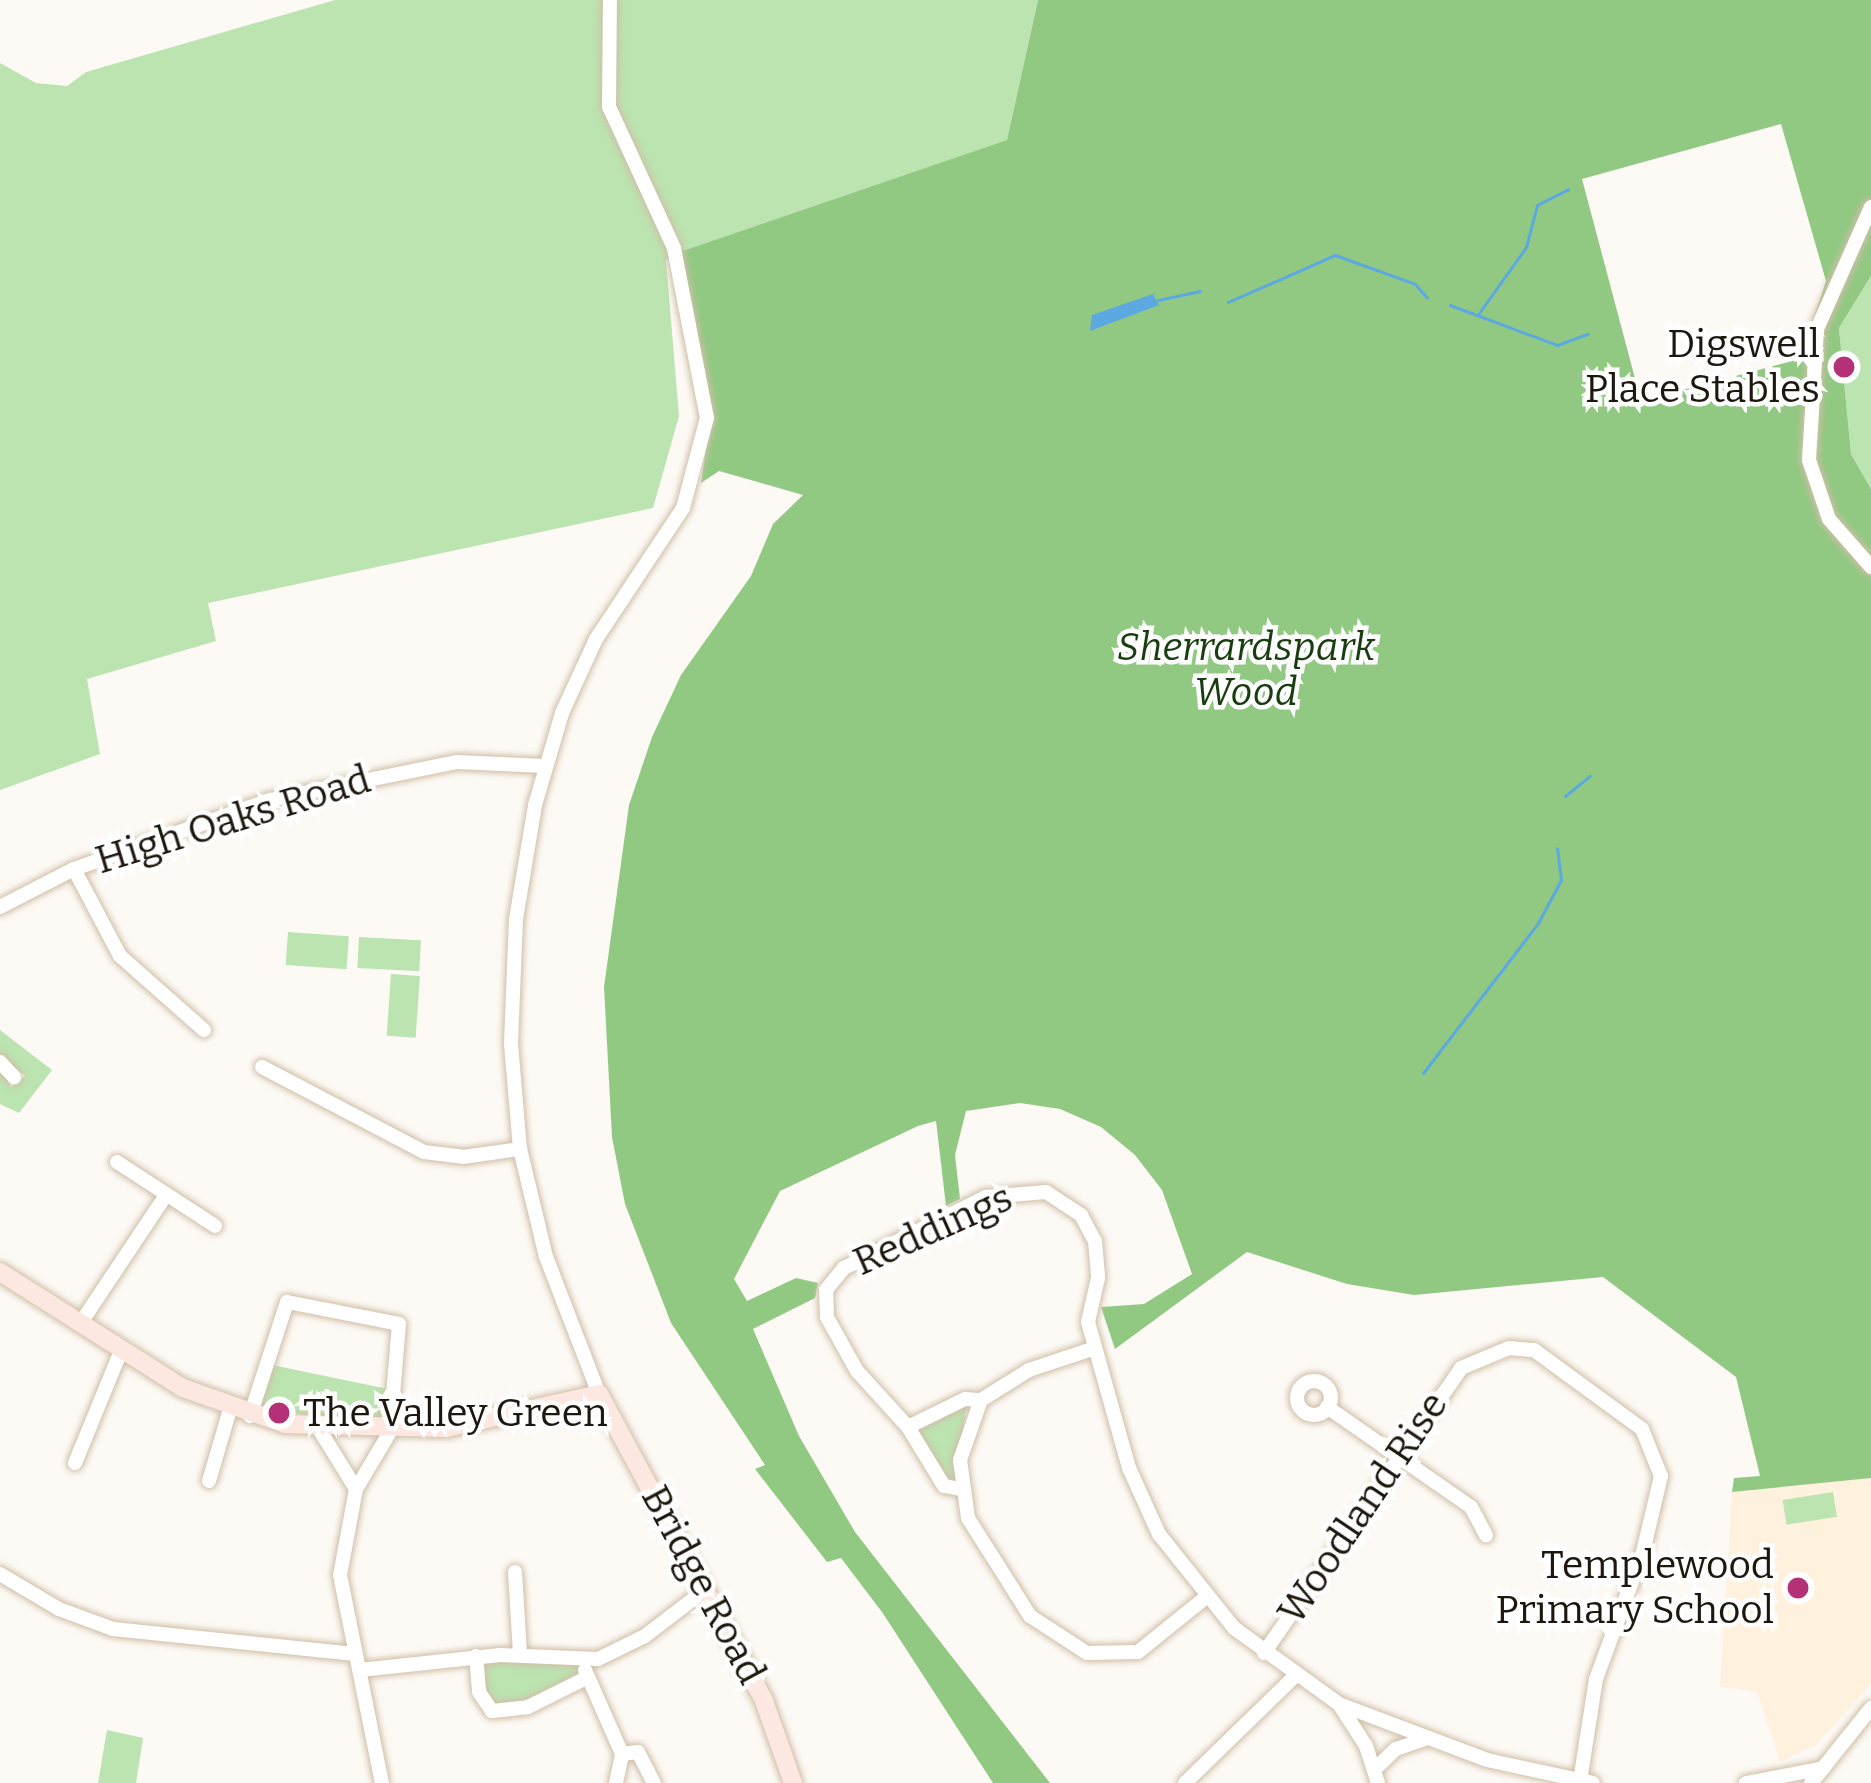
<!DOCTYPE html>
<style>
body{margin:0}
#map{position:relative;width:1871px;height:1783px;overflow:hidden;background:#fdfaf5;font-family:Bitter,serif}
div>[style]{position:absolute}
.built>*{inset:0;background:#fef1de}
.green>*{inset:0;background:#bbe4b0;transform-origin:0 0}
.forest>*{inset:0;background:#91c983}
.water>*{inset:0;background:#5ca9e1}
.stream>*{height:3px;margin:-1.5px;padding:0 1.5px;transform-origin:1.5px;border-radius:1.5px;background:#5ca9e1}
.roads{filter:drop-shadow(0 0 3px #d0bfa7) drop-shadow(0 0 3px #d0bfa7)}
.street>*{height:14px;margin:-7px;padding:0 7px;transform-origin:7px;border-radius:7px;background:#fff}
.street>.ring{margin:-7px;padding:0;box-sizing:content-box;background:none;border:14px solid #fff;border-radius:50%}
.secondary>*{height:18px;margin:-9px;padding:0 9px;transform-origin:9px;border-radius:9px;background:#fce8e0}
.dots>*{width:33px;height:33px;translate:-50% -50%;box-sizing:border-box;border:6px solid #fff;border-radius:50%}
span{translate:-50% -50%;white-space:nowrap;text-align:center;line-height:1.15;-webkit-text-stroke:9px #fff;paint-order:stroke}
.poi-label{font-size:39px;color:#1d170e}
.right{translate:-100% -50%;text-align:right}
.left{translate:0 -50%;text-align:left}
.park-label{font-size:39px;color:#183d0e;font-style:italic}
.street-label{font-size:39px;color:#1d170e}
</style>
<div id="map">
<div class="built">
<div style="clip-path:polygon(1871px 1478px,1871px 1684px,1816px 1745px,1780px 1762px,1757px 1692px,1720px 1687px,1732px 1492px)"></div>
</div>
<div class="green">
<div style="clip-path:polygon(335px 0,1038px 0,1007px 140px,666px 260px,679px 416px,653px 508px,208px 603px,216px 641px,87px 679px,100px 754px,0 790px,0 63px,36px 83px,67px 86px,86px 72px)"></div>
<div style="clip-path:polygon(1871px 276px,1871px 489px,1851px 454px,1839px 328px)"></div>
<div style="left:288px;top:932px;width:61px;height:33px;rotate:4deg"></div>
<div style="left:359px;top:937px;width:62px;height:31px;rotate:3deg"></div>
<div style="left:391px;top:974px;width:29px;height:62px;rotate:4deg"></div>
<div style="clip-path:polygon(0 1030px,52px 1070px,19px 1113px,0 1104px,0 1067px,11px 1087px,25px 1076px,0 1055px)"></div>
<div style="clip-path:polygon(272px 1365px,388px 1389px,389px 1418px,309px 1416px,257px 1404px)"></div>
<div style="clip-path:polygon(967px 1404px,955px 1481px,947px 1484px,918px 1430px)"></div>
<div style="left:1833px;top:1492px;width:25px;height:51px;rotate:81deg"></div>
<div style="clip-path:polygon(485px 1661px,578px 1664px,580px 1675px,506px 1709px,485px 1701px)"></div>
<div style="clip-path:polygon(107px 1730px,143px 1738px,136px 1783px,98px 1783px)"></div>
</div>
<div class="forest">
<div style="clip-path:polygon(evenodd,1038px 0,1871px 0,1871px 276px,1839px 328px,1851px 454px,1871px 489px,1871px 1478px,1732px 1492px,1734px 1478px,1760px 1476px,1736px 1377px,1603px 1277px,1414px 1295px,1347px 1284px,1247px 1252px,1115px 1349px,1101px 1307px,1144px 1304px,1192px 1274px,1162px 1190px,1135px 1155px,1101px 1127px,1060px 1109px,1020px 1103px,966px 1111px,955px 1155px,960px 1199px,946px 1206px,936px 1121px,918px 1126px,780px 1191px,734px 1279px,747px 1301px,796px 1278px,818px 1283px,815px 1298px,753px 1329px,799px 1436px,855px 1532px,1050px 1783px,993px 1783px,882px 1612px,841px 1558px,827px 1562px,755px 1469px,765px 1465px,671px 1323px,625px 1204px,612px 1137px,604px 987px,629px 805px,652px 737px,681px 675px,751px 576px,773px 524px,803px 495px,719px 471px,701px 483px,712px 407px,680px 252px,1007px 140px,1038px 0,1781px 124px,1826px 281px,1800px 359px,1641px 401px,1582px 179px,1781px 124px)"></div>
</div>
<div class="water">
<div style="clip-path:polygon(1153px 294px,1159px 305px,1090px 331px,1092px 315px)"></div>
</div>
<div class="stream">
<div style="left:1158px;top:300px;width:43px;rotate:-12.1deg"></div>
<div style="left:1228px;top:302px;width:117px;rotate:-23.7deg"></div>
<div style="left:1335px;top:255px;width:85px;rotate:19.9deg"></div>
<div style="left:1415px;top:284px;width:18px;rotate:49deg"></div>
<div style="left:1450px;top:305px;width:114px;rotate:20.5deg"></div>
<div style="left:1557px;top:345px;width:33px;rotate:-20deg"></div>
<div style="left:1479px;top:313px;width:81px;rotate:-54.5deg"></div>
<div style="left:1526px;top:247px;width:43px;rotate:-75.3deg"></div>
<div style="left:1537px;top:205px;width:35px;rotate:-27deg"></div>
<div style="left:1565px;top:796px;width:32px;rotate:-39deg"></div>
<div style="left:1423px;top:1073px;width:189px;rotate:-52.5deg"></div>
<div style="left:1538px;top:923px;width:49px;rotate:-61.9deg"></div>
<div style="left:1561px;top:880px;width:32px;rotate:-97deg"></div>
</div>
<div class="roads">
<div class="street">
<div style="left:1871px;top:207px;width:133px;rotate:113.9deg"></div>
<div style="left:1817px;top:329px;width:131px;rotate:93.5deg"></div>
<div style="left:1809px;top:460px;width:62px;rotate:71.3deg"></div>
<div style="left:1829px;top:519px;width:64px;rotate:48.8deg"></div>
<div style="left:74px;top:869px;width:98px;rotate:62.1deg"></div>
<div style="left:120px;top:956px;width:112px;rotate:41.4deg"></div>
<div style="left:0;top:907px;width:83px;rotate:-27.2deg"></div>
<div style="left:74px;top:869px;width:208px;rotate:-19.4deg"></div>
<div style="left:270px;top:800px;width:191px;rotate:-11.5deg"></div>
<div style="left:457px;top:762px;width:88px;rotate:2.6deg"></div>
<div style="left:0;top:1062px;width:21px;rotate:47deg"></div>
<div style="left:262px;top:1067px;width:183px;rotate:27.7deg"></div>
<div style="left:424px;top:1152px;width:39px;rotate:7deg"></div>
<div style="left:463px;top:1157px;width:58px;rotate:-8deg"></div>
<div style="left:117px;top:1162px;width:117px;rotate:33.1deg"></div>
<div style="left:80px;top:1324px;width:155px;rotate:-56.3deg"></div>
<div style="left:1095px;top:1348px;width:70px;rotate:161.6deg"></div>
<div style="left:1029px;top:1370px;width:57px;rotate:148deg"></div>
<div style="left:981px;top:1400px;width:64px;rotate:109.3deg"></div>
<div style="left:960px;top:1460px;width:59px;rotate:82.1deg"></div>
<div style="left:968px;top:1518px;width:116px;rotate:57.7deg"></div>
<div style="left:1030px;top:1616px;width:68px;rotate:33deg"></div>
<div style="left:1087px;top:1653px;width:51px;rotate:-1.1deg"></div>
<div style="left:1138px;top:1652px;width:86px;rotate:-38.9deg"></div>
<div class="ring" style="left:1297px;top:1381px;width:20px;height:20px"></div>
<div style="left:599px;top:1394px;width:147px;rotate:-111.1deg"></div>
<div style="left:546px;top:1257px;width:111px;rotate:-103.5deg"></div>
<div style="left:520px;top:1149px;width:106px;rotate:-94.9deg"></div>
<div style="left:511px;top:1043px;width:124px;rotate:-87.7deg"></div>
<div style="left:516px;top:919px;width:116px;rotate:-80.5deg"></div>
<div style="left:535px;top:805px;width:96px;rotate:-73.6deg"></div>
<div style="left:562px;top:713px;width:81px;rotate:-65.3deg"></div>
<div style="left:596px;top:639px;width:157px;rotate:-56.4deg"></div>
<div style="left:683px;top:508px;width:93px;rotate:-75.1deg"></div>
<div style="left:707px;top:418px;width:173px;rotate:-101deg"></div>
<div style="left:674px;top:248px;width:155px;rotate:-114.7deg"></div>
<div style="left:609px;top:107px;width:107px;rotate:-89.5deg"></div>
<div style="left:1327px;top:1407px;width:175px;rotate:34.8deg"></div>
<div style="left:1471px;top:1507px;width:32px;rotate:62deg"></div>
<div style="left:250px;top:1416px;width:120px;rotate:-72deg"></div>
<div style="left:287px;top:1302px;width:114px;rotate:11.1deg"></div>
<div style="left:399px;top:1324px;width:108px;rotate:94.8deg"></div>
<div style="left:390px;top:1432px;width:66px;rotate:120.8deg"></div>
<div style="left:356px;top:1489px;width:70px;rotate:-121.7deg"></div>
<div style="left:908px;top:1427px;width:64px;rotate:-26.2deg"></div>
<div style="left:965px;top:1399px;width:16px;rotate:4deg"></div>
<div style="left:75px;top:1463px;width:121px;rotate:-67.7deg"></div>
<div style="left:209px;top:1481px;width:75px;rotate:-73.7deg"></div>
<div style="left:356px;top:1489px;width:87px;rotate:100.5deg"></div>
<div style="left:340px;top:1575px;width:212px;rotate:78.6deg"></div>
<div style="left:960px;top:1489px;width:16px;rotate:-169deg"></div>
<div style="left:944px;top:1486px;width:69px;rotate:-121.4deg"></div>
<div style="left:908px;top:1427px;width:76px;rotate:-132.3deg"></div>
<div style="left:857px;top:1371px;width:62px;rotate:-119.1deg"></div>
<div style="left:827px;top:1317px;width:27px;rotate:-92deg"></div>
<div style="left:826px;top:1290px;width:28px;rotate:-51deg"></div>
<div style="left:844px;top:1268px;width:159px;rotate:-26.6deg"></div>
<div style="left:986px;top:1197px;width:60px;rotate:-4.8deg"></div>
<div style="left:1046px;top:1192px;width:42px;rotate:33.3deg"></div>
<div style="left:1081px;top:1215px;width:30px;rotate:62deg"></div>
<div style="left:1095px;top:1241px;width:37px;rotate:85deg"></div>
<div style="left:1098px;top:1278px;width:45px;rotate:102.8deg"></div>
<div style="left:1088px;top:1322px;width:152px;rotate:74.3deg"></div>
<div style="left:1129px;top:1468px;width:72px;rotate:65.6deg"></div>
<div style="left:1159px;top:1534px;width:120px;rotate:51.4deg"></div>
<div style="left:1234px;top:1628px;width:130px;rotate:35.9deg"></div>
<div style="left:1339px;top:1704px;width:50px;rotate:57.3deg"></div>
<div style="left:1366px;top:1746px;width:39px;rotate:72deg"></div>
<div style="left:515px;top:1572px;width:82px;rotate:86.5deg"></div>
<div style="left:0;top:1574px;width:69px;rotate:30.7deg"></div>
<div style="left:59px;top:1609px;width:58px;rotate:20.3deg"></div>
<div style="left:113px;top:1629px;width:243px;rotate:5.9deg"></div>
<div style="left:1264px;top:1653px;width:346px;rotate:-55.3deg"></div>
<div style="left:1461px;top:1368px;width:52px;rotate:-22.6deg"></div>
<div style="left:1509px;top:1348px;width:25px;rotate:5deg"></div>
<div style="left:1534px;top:1350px;width:134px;rotate:36.2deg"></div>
<div style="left:1642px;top:1429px;width:51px;rotate:68deg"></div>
<div style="left:1661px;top:1476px;width:78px;rotate:103.3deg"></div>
<div style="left:1643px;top:1552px;width:135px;rotate:110.3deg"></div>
<div style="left:1596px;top:1679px;width:103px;rotate:98.9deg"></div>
<div style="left:476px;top:1656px;width:36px;rotate:85deg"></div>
<div style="left:479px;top:1692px;width:23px;rotate:56deg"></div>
<div style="left:492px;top:1711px;width:36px;rotate:-6deg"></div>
<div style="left:528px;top:1707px;width:65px;rotate:-26.6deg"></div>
<div style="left:360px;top:1670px;width:141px;rotate:-6.1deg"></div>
<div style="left:500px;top:1655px;width:98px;rotate:2.3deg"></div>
<div style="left:598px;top:1659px;width:52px;rotate:-26.1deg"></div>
<div style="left:645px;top:1636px;width:76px;rotate:-37.5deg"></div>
<div style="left:585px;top:1670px;width:92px;rotate:66.2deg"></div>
<div style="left:1339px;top:1704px;width:158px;rotate:20.7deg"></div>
<div style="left:1487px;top:1760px;width:108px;rotate:12.2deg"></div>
<div style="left:622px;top:1754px;width:16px;rotate:-7deg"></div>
<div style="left:638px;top:1752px;width:35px;rotate:63deg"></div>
<div style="left:1375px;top:1769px;width:29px;rotate:-44deg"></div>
<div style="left:1396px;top:1749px;width:31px;rotate:-19deg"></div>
<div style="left:616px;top:1783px;width:30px;rotate:-78deg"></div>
<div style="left:1185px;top:1783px;width:156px;rotate:-44.2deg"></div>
<div style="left:1746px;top:1783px;width:79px;rotate:-10.9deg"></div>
<div style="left:1811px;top:1783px;width:96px;rotate:-51.3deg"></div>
</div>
<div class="secondary">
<div style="left:0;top:1272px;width:217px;rotate:32.4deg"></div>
<div style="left:183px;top:1388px;width:108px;rotate:19.4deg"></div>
<div style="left:285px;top:1424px;width:161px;rotate:1.4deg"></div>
<div style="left:446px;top:1428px;width:157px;rotate:-12.5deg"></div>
<div style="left:599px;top:1394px;width:349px;rotate:61.7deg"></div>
<div style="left:764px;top:1701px;width:87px;rotate:70.5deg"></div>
</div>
</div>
<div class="dots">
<div style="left:1844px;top:367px;background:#b43178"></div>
<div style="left:279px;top:1413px;background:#b43178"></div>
<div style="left:1798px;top:1588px;background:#b43178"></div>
</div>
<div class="poi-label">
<span class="right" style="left:1820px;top:367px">Digswell<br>Place Stables</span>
<span class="left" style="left:303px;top:1413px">The Valley Green</span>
<span class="right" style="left:1774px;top:1588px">Templewood<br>Primary School</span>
</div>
<div class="park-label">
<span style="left:1246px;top:670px">Sherrardspark<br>Wood</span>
</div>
<div class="street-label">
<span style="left:233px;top:820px;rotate:-17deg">High Oaks Road</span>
<span style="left:933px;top:1230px;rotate:-24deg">Reddings</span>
<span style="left:1363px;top:1508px;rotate:-56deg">Woodland Rise</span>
<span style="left:703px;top:1585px;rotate:62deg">Bridge Road</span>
</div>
</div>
